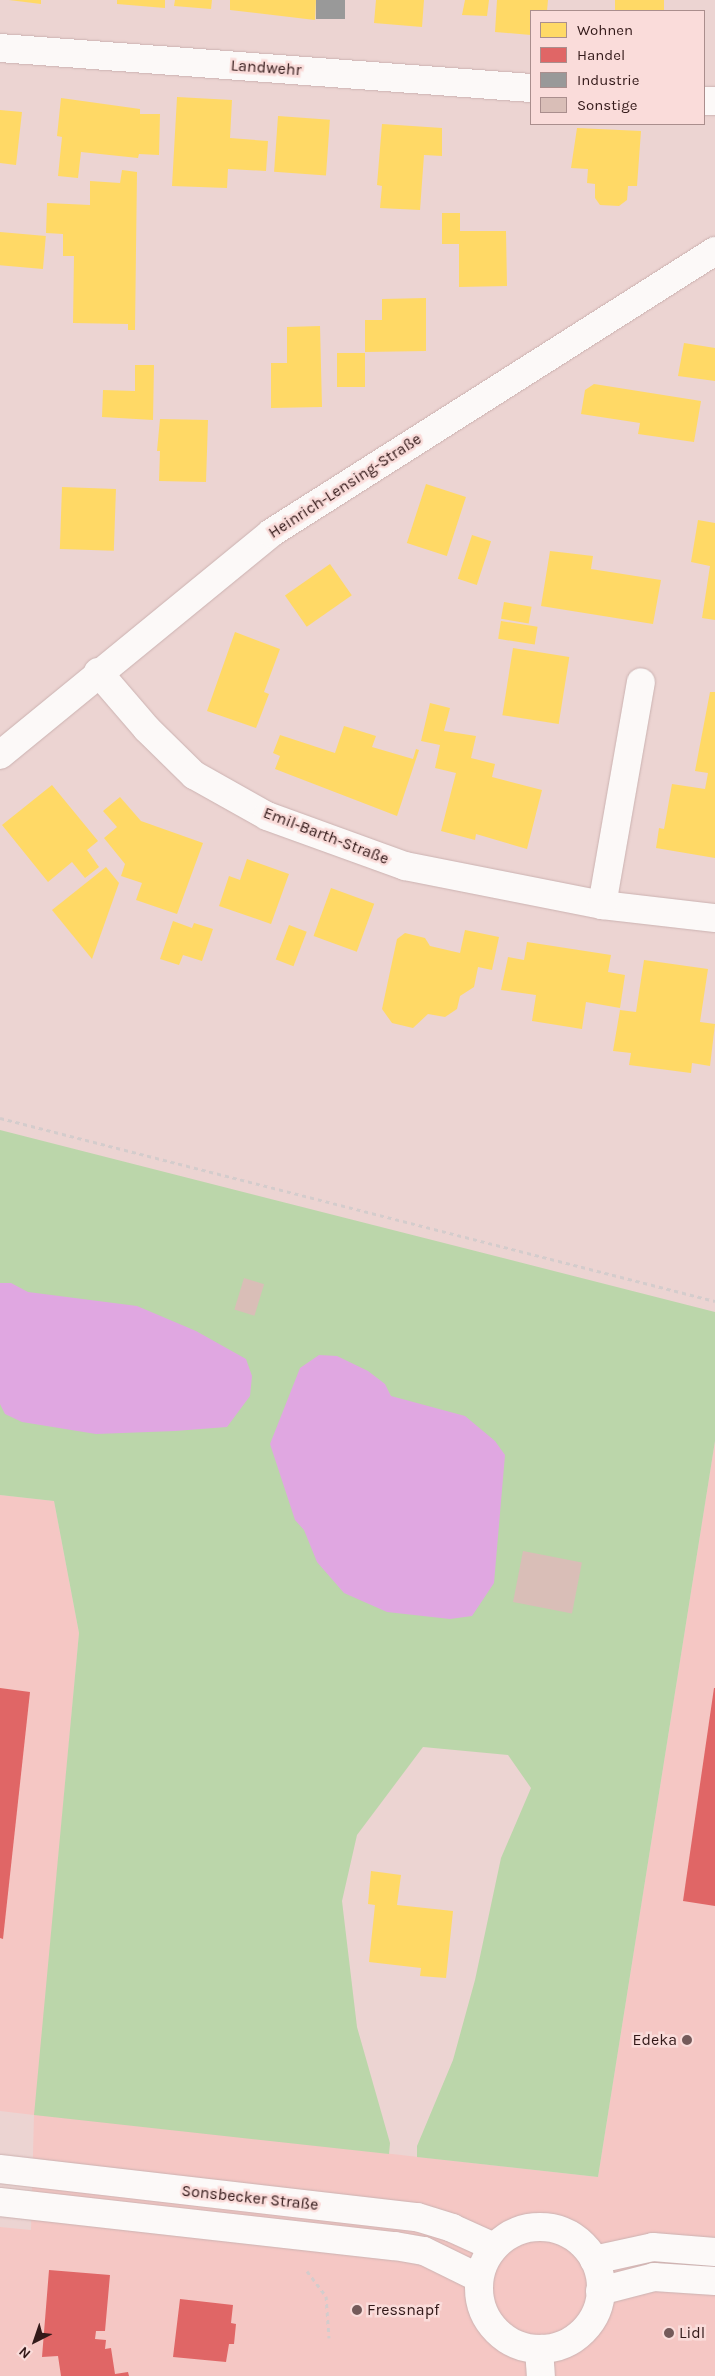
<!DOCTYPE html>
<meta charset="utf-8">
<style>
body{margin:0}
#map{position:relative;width:715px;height:2376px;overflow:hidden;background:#ecd4d2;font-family:Karla,sans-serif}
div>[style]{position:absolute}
.built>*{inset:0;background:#f5c7c4}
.green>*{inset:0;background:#bbd6aa}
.water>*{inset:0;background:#e0a7e1}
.homes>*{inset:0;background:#ffd966;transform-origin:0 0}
.shops>*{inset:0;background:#e06666}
.industry>*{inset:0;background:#999;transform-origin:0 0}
.building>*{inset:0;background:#d9beb7;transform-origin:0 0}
.path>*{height:3px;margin-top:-1.5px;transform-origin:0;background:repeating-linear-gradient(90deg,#d4cccc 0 4px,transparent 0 8px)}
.roads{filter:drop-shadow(0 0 1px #cbb2b1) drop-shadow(0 0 1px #cbb2b1)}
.street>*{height:28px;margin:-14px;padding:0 14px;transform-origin:14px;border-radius:14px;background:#fcf9f8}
.secondary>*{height:28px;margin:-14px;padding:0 14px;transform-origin:14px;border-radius:14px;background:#fcf9f8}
.secondary>.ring{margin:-14px;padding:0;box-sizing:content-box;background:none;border:28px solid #fcf9f8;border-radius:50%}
.dots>*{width:14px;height:14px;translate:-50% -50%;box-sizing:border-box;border:2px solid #fadcda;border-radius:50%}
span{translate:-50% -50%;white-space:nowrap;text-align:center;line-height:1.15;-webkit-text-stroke:5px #fadcda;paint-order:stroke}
.street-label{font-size:16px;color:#331919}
.poi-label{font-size:16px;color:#331919}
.right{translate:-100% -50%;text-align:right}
.left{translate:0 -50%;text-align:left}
.legend{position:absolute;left:530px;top:10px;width:175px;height:115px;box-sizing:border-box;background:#fadcda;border:1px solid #aa8e8d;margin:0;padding:6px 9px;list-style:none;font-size:15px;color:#331919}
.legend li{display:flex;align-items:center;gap:10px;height:25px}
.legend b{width:25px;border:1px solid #aa8e8d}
.north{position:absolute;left:10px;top:2316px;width:50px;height:50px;-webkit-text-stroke:4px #fadcda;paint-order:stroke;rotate:221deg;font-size:14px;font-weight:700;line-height:20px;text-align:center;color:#331919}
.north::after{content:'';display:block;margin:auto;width:18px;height:22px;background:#331919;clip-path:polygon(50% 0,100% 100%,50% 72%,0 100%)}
</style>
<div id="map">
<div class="built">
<div style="clip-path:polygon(715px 1441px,715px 2376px,0 2376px,0 2227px,31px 2230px,34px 2115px,0 2111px,0 1495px,54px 1501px,79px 1633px,35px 2114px,598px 2177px)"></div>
</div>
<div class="green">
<div style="clip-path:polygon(0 1130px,715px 1312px,715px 1441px,598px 2177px,417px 2157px,417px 2146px,453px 2060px,475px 1980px,501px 1858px,531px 1788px,508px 1755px,423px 1747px,357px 1835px,342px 1901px,357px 2027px,390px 2143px,389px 2154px,34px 2115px,79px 1633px,54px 1501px,0 1495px)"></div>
</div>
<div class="water">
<div style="clip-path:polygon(0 1283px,11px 1283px,28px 1292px,137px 1306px,196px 1331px,246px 1359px,252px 1376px,250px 1396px,227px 1427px,175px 1431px,96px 1434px,22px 1422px,5px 1414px,0 1404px)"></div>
<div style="clip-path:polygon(319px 1355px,337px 1356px,368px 1371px,385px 1384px,391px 1396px,465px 1416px,495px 1441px,505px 1455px,494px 1583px,472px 1616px,450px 1619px,387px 1612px,344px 1593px,317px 1562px,304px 1530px,295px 1520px,270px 1444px,300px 1368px)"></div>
</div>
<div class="homes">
<div style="clip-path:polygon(9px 0,41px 0,41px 4px)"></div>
<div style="clip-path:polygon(117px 0,165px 0,165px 8px,117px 4px)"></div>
<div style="clip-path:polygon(175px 0,212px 0,211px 9px,174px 6px)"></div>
<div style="clip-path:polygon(230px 0,316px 0,315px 20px,230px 10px)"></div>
<div style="clip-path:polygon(376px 0,424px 0,422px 27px,374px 23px)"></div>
<div style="clip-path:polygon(465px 0,489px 0,487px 16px,462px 15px)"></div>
<div style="clip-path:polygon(497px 0,548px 0,547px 11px,531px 11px,531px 35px,495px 32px)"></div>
<div style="left:615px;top:0;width:49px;height:11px"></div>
<div style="clip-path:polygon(177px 97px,232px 100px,230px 138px,268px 141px,266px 171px,228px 169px,227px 188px,172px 186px)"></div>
<div style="clip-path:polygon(61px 98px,140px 109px,140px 114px,160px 114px,159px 155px,139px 154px,138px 158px,81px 152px,78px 178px,58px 176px,62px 137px,57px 136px)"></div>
<div style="clip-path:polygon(0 110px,22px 112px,16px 165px,0 163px)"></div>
<div style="left:278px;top:116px;width:52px;height:56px;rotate:4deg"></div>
<div style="clip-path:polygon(382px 124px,442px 128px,442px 156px,424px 155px,420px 210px,380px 208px,382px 186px,377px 185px)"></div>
<div style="clip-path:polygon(577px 128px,641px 131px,637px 186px,628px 186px,627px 200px,619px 206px,600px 205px,595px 198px,595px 184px,587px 183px,588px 169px,571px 168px)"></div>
<div style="clip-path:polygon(122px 170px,137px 172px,135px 330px,128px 330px,128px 324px,73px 323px,74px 256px,63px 256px,63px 234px,46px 233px,47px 203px,90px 205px,90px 181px,120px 183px)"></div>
<div style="clip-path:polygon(442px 213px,460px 213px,460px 231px,506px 231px,507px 286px,459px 287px,459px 244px,442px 244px)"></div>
<div style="left:0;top:232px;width:46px;height:33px;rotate:5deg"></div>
<div style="clip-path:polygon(426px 298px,426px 351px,365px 352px,365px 320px,382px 320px,382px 299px)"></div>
<div style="clip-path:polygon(320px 326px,322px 407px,271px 408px,271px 363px,287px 363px,287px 327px)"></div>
<div style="clip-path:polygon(684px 343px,715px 348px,715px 381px,678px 376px)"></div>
<div style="left:337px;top:353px;width:28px;height:34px"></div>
<div style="clip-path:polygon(135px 365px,154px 365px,153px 420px,102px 417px,103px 390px,135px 391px)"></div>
<div style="clip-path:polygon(594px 384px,701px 401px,694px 442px,638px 434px,640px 423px,581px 414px,585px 390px)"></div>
<div style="clip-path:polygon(160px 419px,208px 420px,206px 482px,159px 481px,160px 451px,157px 451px)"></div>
<div style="left:426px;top:484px;width:42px;height:62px;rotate:18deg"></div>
<div style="left:62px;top:487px;width:54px;height:62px;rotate:2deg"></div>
<div style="clip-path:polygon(698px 520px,715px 523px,715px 620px,702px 618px,710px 566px,691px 562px)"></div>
<div style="left:472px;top:535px;width:20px;height:46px;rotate:18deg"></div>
<div style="clip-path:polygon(550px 551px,593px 556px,591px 569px,661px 580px,653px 624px,541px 606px)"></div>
<div style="left:330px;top:564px;width:38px;height:55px;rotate:55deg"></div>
<div style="left:504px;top:602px;width:28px;height:17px;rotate:10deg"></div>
<div style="left:501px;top:621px;width:37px;height:18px;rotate:9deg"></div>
<div style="clip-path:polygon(235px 632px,280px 649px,264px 692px,269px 694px,256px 728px,207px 711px)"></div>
<div style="left:513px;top:648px;width:57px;height:68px;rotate:9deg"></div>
<div style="clip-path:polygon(710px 692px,715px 692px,715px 858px,656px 848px,659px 828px,664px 829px,672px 784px,705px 789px,708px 773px,695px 771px)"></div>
<div style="clip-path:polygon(430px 703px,450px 708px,444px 731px,476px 736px,471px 758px,495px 764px,492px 777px,542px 790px,527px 849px,476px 834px,475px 840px,441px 831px,456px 773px,435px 768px,440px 745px,421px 741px)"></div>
<div style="clip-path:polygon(344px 726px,376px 736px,372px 747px,413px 759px,416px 749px,419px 750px,397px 816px,275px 769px,280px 756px,273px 753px,280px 735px,335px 753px)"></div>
<div style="clip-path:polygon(52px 785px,98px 841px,87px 850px,99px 867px,85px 878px,72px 862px,48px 882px,2px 825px)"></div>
<div style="clip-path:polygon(120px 797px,141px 821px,203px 843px,177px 914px,136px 900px,142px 883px,121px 876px,125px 864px,104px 838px,117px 827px,103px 811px)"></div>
<div style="clip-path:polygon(247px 859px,289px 874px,271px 924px,219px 906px,229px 876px,240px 880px)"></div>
<div style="clip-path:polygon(106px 867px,119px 883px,92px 959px,52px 910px)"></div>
<div style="left:331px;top:888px;width:46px;height:51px;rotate:20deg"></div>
<div style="clip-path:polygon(173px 921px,192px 928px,194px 923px,213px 929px,202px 961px,183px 955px,179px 965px,160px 959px)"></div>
<div style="left:289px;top:925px;width:19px;height:37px;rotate:21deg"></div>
<div style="clip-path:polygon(465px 930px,499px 937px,492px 970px,478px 967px,474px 987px,460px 996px,457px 1009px,445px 1017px,428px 1014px,413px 1028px,392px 1023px,382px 1009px,397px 939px,405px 933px,425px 938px,430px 946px,460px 953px)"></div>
<div style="clip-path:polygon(527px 942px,611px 955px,608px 972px,625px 975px,620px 1008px,586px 1002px,582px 1029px,532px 1021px,536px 995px,501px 990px,508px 957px,524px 960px)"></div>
<div style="clip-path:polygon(644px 960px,708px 969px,700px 1022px,715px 1024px,710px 1066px,692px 1063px,691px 1073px,629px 1065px,631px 1053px,613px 1051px,620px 1010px,636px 1012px)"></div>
<div style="clip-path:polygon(371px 1871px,401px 1875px,397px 1905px,453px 1911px,446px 1978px,420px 1976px,421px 1968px,369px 1962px,375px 1905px,368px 1904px)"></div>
</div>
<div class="shops">
<div style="clip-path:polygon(0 1688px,30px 1692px,3px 1939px,0 1938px)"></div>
<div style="clip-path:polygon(714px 1688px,715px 1688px,715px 1906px,683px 1901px)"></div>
<div style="clip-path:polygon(49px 2270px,110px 2275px,105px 2331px,96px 2331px,95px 2339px,106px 2340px,105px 2349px,111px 2348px,115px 2374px,128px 2372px,129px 2376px,61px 2376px,58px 2356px,42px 2357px)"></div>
<div style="clip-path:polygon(180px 2299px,233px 2305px,231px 2323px,236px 2324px,234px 2344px,229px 2344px,226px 2362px,173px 2357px)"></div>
</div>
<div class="industry">
<div style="left:316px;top:0;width:29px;height:19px"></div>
</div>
<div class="building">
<div style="left:244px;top:1278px;width:21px;height:33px;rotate:17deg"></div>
<div style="left:523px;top:1551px;width:60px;height:52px;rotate:11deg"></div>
</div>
<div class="path">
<div style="left:0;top:1118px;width:738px;rotate:14.36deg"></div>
<div style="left:307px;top:2271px;width:31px;rotate:53deg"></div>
<div style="left:326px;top:2296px;width:42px;rotate:85.9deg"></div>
</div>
<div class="roads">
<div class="street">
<div style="left:0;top:48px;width:533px;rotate:4.31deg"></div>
<div style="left:704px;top:101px;width:11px"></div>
<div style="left:98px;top:672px;width:75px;rotate:49.3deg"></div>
<div style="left:147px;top:729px;width:66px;rotate:44.4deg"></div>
<div style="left:194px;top:775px;width:84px;rotate:29.3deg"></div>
<div style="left:267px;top:816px;width:147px;rotate:19.9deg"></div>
<div style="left:405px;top:866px;width:201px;rotate:11.2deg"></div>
<div style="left:602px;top:905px;width:114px;rotate:6.6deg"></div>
<div style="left:602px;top:905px;width:226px;rotate:-80.1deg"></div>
<div style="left:539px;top:2349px;width:27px;rotate:86deg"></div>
</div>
<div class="secondary">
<div style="left:0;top:755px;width:350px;rotate:-39.3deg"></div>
<div style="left:271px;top:533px;width:526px;rotate:-32.42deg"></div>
<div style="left:0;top:2169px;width:420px;rotate:6.6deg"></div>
<div style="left:417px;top:2217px;width:37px;rotate:17deg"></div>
<div style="left:452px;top:2228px;width:46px;rotate:24.3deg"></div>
<div style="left:0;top:2202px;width:397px;rotate:6.4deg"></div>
<div style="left:395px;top:2246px;width:29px;rotate:10deg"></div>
<div style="left:424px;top:2251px;width:61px;rotate:26.1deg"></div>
<div class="ring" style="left:479px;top:2227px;width:94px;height:94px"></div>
<div style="left:594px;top:2260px;width:60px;rotate:-12.4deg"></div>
<div style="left:653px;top:2247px;width:62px;rotate:4.6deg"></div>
<div style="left:600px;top:2291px;width:56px;rotate:-14.5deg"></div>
<div style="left:654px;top:2277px;width:61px;rotate:3.8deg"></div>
</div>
</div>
<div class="dots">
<div style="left:687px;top:2040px;background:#745a5a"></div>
<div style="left:357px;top:2310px;background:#745a5a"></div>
<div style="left:669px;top:2333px;background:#745a5a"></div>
</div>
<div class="street-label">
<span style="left:266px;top:68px;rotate:4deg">Landwehr</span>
<span style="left:345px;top:486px;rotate:-33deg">Heinrich-Lensing-Straße</span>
<span style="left:326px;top:836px;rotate:21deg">Emil-Barth-Straße</span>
<span style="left:250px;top:2198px;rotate:6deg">Sonsbecker Straße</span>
</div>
<div class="poi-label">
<span class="right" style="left:677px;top:2040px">Edeka</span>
<span class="left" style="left:367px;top:2310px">Fressnapf</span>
<span class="left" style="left:679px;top:2333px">Lidl</span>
</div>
<ul class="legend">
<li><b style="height:14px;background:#ffd966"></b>Wohnen</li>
<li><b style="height:14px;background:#e06666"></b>Handel</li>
<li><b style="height:14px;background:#999"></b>Industrie</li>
<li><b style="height:14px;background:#d9beb7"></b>Sonstige</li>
</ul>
<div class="north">N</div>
</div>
